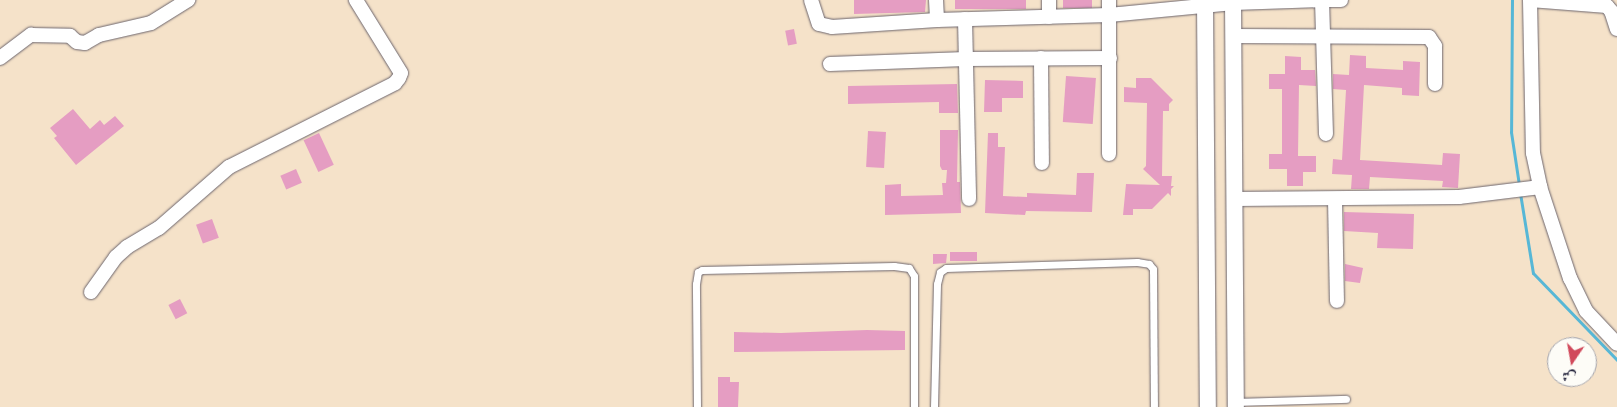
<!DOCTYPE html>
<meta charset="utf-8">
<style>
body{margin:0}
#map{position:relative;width:1617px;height:407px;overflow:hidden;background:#f5e2c9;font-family:"IM FELL Double Pica",Amiri,serif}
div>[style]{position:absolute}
.stream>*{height:3px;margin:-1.5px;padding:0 1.5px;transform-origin:1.5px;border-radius:1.5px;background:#57b7d6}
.building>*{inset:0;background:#e59dc2;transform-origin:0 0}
.roads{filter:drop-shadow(0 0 1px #6c656d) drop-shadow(0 0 1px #6c656d)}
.service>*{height:7px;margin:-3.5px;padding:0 3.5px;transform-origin:3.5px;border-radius:3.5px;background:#fff}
.minor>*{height:14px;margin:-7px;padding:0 7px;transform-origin:7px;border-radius:7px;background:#fff}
.tertiary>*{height:16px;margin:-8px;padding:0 8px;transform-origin:8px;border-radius:8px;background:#fff}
span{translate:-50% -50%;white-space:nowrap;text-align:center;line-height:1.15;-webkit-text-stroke:4px #fdfcf7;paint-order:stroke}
.north{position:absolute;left:1547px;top:337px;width:50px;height:50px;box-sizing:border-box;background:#fdfcf7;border:1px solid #a5a5ac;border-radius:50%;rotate:192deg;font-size:14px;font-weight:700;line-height:20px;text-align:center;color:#22223b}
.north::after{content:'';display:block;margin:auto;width:18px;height:22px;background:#d1495b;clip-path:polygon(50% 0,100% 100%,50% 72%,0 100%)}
</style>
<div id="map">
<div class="stream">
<div style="left:1512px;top:0;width:132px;rotate:90.4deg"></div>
<div style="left:1511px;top:132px;width:54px;rotate:81.4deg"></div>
<div style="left:1520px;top:193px;width:81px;rotate:80.8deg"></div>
<div style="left:1533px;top:273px;width:121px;rotate:46deg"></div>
</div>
<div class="building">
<div style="clip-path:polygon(854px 0,926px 0,925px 12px,854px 14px)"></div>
<div style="left:955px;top:0;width:71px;height:9px"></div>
<div style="left:1063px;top:0;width:29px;height:8px"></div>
<div style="left:794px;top:29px;width:15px;height:9px;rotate:79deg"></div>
<div style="clip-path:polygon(1350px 55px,1366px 56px,1366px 68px,1403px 70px,1403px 61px,1420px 62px,1419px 96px,1402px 95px,1402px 88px,1364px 85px,1360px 160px,1442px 165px,1443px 153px,1460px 154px,1458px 188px,1442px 187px,1443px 181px,1370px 177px,1369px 189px,1351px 189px,1352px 175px,1332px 174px,1333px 159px,1342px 160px,1346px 90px,1333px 89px,1333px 74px,1349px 75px)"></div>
<div style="clip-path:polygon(1285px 56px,1301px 57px,1301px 70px,1315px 70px,1316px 86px,1299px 85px,1298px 156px,1316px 156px,1316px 172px,1303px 172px,1303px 186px,1287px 186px,1287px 169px,1269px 169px,1269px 154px,1282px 154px,1282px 89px,1269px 89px,1269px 74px,1285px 74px)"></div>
<div style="left:1066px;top:76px;width:30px;height:46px;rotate:4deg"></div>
<div style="clip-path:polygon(1136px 78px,1151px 78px,1173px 100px,1169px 104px,1169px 111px,1163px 111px,1162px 176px,1172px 176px,1171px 186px,1174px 186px,1171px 189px,1171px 196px,1168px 193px,1152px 209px,1133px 209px,1133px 215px,1123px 215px,1126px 184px,1160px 185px,1143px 169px,1146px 166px,1147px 103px,1124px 102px,1124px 87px,1136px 88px)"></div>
<div style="clip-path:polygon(985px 80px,1023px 81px,1023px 98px,1002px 98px,1002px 112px,984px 112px)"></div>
<div style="clip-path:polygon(957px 84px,958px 113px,939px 113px,939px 102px,848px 104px,848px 86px)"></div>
<div style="clip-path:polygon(73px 109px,90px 129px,100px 120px,104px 125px,115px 116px,124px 126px,76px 165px,54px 138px,57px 136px,50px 128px)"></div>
<div style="clip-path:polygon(940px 130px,958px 130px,957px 182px,960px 182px,961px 213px,885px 215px,885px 185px,901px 184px,901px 196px,943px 195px,942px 183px,946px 183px,947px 170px,942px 170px,940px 166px)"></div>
<div style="left:868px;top:131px;width:18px;height:36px;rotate:3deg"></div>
<div style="left:319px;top:133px;width:35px;height:17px;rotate:65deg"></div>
<div style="clip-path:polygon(988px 133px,998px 133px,998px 147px,1005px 147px,1003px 196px,1027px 197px,1027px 193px,1076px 195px,1077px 173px,1094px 173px,1092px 212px,1026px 211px,1025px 215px,985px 213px)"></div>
<div style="left:296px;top:169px;width:15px;height:17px;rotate:67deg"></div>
<div style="clip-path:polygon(1344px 212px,1414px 214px,1413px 249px,1377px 248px,1378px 233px,1344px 231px)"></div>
<div style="left:212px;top:219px;width:20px;height:17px;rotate:70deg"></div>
<div style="left:977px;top:252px;width:9px;height:27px;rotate:90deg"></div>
<div style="clip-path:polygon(933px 254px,947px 254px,946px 263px,933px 264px)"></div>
<div style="clip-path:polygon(1345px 264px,1363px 268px,1360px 283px,1345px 281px)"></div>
<div style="left:180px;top:299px;width:16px;height:13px;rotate:63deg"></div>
<div style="clip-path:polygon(867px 330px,905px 331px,905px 350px,734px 352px,734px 332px,781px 333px)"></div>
<div style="clip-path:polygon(718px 377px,730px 377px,730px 382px,739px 382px,738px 407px,718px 407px)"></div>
</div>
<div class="roads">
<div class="service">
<div style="left:1237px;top:402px;width:109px;rotate:-1.6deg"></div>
<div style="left:697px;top:407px;width:123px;rotate:-90.5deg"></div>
<div style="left:696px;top:284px;width:12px;rotate:-81deg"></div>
<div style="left:698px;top:272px;width:4px;rotate:-27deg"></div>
<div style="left:702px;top:270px;width:192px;rotate:-1.2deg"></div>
<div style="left:894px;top:266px;width:15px;rotate:8deg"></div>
<div style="left:909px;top:268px;width:9px;rotate:58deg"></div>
<div style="left:914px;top:276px;width:131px;rotate:90deg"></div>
<div style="left:934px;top:407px;width:123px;rotate:-88.6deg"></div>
<div style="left:937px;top:284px;width:12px;rotate:-76deg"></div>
<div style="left:940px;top:272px;width:7px;rotate:-34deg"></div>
<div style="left:946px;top:268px;width:191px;rotate:-1.8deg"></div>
<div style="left:1137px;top:262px;width:12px;rotate:9deg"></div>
<div style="left:1149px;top:264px;width:6px;rotate:51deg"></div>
<div style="left:1153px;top:269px;width:138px;rotate:89.6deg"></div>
</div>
<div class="minor">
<div style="left:811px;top:0;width:25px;rotate:72deg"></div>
<div style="left:819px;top:24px;width:13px;rotate:13deg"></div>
<div style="left:832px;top:27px;width:105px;rotate:-3.8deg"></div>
<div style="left:937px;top:20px;width:172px;rotate:-1.7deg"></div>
<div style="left:1109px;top:15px;width:125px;rotate:-5.5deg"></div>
<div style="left:1233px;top:3px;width:89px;rotate:-1.9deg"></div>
<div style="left:1322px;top:0;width:134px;rotate:88.3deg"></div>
<div style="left:936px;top:0;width:20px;rotate:87deg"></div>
<div style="left:1049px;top:0;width:17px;rotate:90deg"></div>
<div style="left:1109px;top:0;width:154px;rotate:90deg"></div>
<div style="left:1322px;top:0;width:19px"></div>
<div style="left:965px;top:19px;width:180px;rotate:88.7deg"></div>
<div style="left:1617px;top:29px;width:19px;rotate:-108deg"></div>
<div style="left:1611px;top:11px;width:6px;rotate:-129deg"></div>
<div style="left:1607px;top:6px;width:77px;rotate:-175.5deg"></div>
<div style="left:1530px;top:0;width:153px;rotate:88.9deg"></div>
<div style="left:1533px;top:153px;width:35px;rotate:78deg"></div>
<div style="left:1540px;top:187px;width:96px;rotate:71.8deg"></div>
<div style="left:1570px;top:278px;width:37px;rotate:64deg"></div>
<div style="left:1586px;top:311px;width:45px;rotate:46.8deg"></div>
<div style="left:1233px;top:36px;width:196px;rotate:0.3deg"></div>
<div style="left:1429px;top:37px;width:11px;rotate:56deg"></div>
<div style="left:1435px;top:46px;width:38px;rotate:90deg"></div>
<div style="left:0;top:58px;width:39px;rotate:-37deg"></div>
<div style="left:31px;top:35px;width:39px;rotate:1deg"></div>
<div style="left:70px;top:36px;width:9px;rotate:41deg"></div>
<div style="left:77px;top:42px;width:8px;rotate:7deg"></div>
<div style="left:85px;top:43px;width:16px;rotate:-30deg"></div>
<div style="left:99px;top:35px;width:53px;rotate:-13deg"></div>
<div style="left:151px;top:23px;width:44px;rotate:-31.9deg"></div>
<div style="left:1041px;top:58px;width:105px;rotate:89.5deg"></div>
<div style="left:830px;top:64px;width:136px;rotate:-2.1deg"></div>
<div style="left:966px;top:59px;width:144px;rotate:-0.4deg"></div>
<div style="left:1234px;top:199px;width:225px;rotate:-0.5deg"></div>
<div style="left:1459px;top:197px;width:82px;rotate:-7deg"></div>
<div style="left:1335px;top:199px;width:102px;rotate:88.9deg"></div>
<div style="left:91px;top:292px;width:43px;rotate:-54.5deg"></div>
<div style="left:116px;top:257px;width:15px;rotate:-42deg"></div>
<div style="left:127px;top:247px;width:37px;rotate:-31deg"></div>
<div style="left:159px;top:228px;width:93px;rotate:-41.1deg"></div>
<div style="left:229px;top:167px;width:186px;rotate:-26.8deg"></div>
<div style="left:395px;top:83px;width:6px;rotate:-51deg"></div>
<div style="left:399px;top:78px;width:5px;rotate:-68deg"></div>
<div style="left:401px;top:73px;width:86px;rotate:-121.7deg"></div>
</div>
<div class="tertiary">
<div style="left:1205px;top:0;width:407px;rotate:89.6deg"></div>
<div style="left:1233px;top:0;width:407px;rotate:89.6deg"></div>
</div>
</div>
<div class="north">ش</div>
</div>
